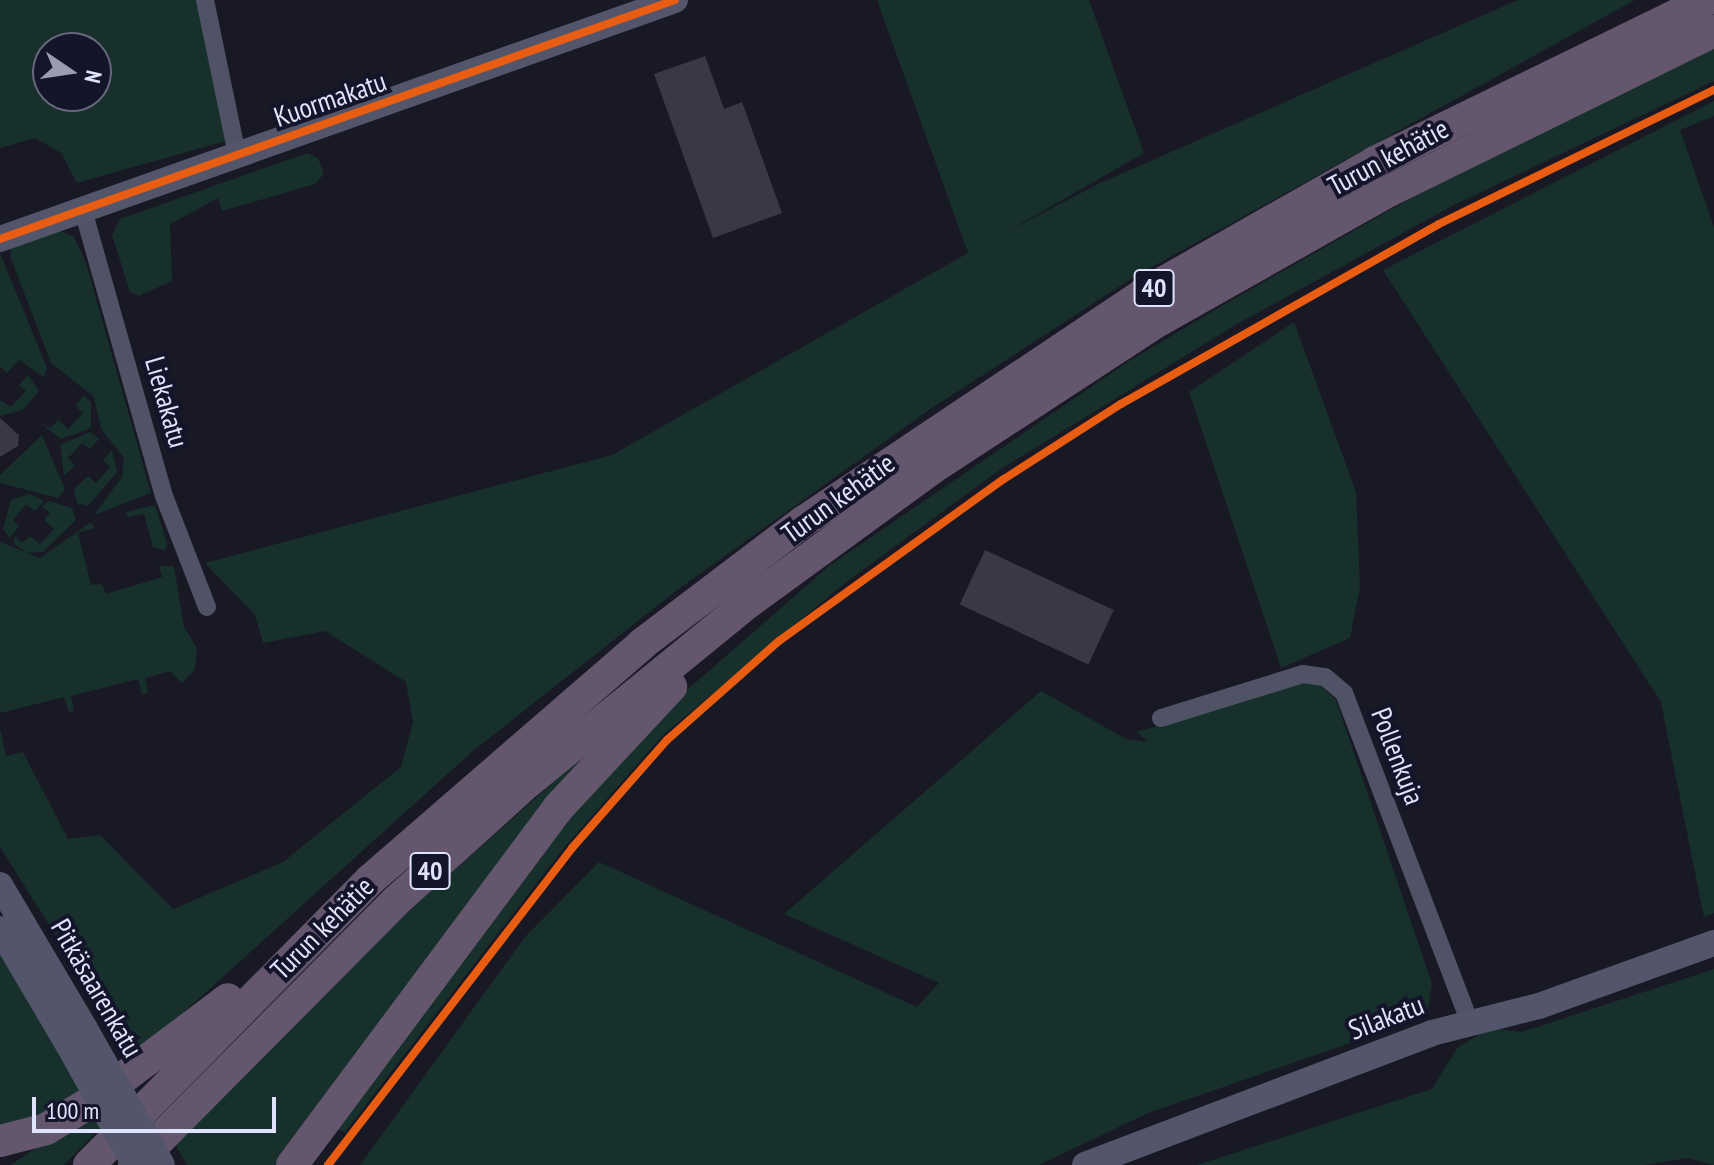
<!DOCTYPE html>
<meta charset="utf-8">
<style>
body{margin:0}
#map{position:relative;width:1714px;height:1165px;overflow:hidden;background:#191925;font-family:"PT Sans Narrow",sans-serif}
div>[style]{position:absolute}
.green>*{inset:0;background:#17302b}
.building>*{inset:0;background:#383846;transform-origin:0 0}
.street>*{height:18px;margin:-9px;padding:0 9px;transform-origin:9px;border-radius:9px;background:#4f5365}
.secondary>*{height:26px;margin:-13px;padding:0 13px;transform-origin:13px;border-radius:13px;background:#53566a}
.highway>*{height:32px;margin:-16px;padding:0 16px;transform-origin:16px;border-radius:16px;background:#64576d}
.secondary-bridge>*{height:26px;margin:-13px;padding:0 13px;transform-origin:13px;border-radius:13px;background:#53566a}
.cycleway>*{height:8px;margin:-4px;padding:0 4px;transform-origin:4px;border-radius:4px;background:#e95d12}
span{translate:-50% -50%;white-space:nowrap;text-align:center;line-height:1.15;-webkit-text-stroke:8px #14152a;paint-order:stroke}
.shield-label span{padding:2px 6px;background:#14152a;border:2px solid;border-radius:6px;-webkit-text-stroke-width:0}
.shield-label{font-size:26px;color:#dfe3fc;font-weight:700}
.street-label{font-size:28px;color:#dfe3fc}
.north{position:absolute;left:32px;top:32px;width:80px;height:80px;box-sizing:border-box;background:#14152a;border:2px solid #65677e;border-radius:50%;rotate:103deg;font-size:22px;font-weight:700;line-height:32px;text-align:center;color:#dfe3fc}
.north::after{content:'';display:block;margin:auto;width:28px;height:36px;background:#9a9cb1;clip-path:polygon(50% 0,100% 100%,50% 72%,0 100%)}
.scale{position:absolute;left:32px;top:1097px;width:244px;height:36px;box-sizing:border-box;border:4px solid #dfe3fc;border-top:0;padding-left:10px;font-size:24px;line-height:28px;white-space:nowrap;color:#dfe3fc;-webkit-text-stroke:6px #14152a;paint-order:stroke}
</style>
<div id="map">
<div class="green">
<div style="clip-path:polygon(evenodd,0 0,207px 0,236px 138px,77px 183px,61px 153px,35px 138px,0 148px,0 0,48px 48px,96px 48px,96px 96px,48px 96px,48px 48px)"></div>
<div style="clip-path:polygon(877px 0,1089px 0,1144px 153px,1001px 235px,1100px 183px,1518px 0,1635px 0,1134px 277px,929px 410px,676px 591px,474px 750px,133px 1058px,0 847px,0 728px,6px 756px,23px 752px,68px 839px,100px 835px,173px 909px,283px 862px,401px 767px,413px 722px,406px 682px,325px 631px,263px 643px,255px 615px,205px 563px,612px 455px,968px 253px)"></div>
<div style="clip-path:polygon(1714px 49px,1714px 81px,1454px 205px,1237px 324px,1001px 469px,845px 583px,663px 735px,563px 849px,345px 1132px,334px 1129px,545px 838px,640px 731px,829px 566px,1129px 361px,1230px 301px,1443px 180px)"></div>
<div style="clip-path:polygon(1714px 101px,1714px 116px,1680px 130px,1714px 227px,1714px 913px,1704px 917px,1661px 702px,1383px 270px)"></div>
<div style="clip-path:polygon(307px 153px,318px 158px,324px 174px,315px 184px,222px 211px,218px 198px,170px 224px,172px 281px,139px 296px,130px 292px,112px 235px,120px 219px)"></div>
<div style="clip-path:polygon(59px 230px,74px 237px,86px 263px,151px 493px,94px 515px,122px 477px,124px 458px,101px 429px,94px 397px,51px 363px,10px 256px,12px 245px)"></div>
<div style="clip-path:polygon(0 253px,47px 368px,44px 377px,19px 360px,7px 373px,0 367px)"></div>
<div style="clip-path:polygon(1294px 322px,1356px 492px,1360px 587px,1350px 638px,1281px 668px,1189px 392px)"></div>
<div style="clip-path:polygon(28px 375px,39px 391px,23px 410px,0 416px,0 400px,11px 407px,26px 391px,19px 385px)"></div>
<div style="clip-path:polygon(84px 395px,91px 403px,91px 428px,61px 439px,40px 423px,50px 428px,58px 420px,68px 429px,83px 413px,75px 406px)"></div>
<div style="clip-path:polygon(90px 432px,99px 439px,90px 449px,82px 443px,68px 458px,75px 465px,64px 476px,60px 445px)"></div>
<div style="clip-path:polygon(42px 435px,65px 489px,58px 498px,0 483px,0 475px)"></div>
<div style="clip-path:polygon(112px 450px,117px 472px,88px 506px,77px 503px,74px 489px,88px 476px,96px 483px,110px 467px,103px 460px)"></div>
<div style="clip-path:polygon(29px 494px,44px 501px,35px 511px,26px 504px,13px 520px,19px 526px,10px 538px,3px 529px,11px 500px)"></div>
<div style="clip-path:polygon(49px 501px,72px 508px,76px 520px,43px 552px,28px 553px,14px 544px,14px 536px,22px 543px,30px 536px,40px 544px,54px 529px,44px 520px,50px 513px,42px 506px)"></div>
<div style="clip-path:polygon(155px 505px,167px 544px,165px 550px,153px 547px,144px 514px,128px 517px,126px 512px)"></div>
<div style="clip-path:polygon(91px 522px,94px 528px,78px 533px,91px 585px,102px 584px,106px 594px,162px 577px,159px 566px,174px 566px,184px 627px,197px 648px,195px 669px,182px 683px,170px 671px,145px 678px,148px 693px,142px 694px,138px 679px,71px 696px,74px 711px,69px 712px,64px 697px,0 713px,0 542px,40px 558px)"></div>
<div style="clip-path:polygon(1301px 683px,1319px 684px,1336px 700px,1432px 984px,1427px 1012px,1417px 1020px,1148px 1113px,1039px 1165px,360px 1165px,525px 937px,599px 862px,917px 1007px,939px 983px,784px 914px,1041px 691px,1126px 739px,1148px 742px,1137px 732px)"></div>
<div style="clip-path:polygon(613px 729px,280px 1165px,187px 1165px,174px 1142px,382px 935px)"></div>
<div style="clip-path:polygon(0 942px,85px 1095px,0 1131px)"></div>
<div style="clip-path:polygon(1714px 969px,1714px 1165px,1687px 1158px,1645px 1165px,1197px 1165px,1432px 1089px,1457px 1048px,1490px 1028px,1522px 1032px)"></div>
<div style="clip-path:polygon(93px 1108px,103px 1125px,64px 1165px,11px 1165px)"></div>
</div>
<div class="building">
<div style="clip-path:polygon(705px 56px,724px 109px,742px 102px,782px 213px,713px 238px,654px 74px)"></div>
<div style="clip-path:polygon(0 418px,19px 435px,18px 446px,0 457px)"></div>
<div style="left:985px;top:550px;width:142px;height:60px;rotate:25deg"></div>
</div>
<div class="street">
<div style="left:205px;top:0;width:158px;rotate:78.3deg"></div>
<div style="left:83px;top:210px;width:297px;rotate:74.2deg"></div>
<div style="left:164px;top:496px;width:119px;rotate:68.8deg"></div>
<div style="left:1161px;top:718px;width:149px;rotate:-17.2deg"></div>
<div style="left:1303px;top:674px;width:22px;rotate:8deg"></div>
<div style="left:1325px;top:677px;width:25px;rotate:40deg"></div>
<div style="left:1344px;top:693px;width:351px;rotate:69.1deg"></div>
</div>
<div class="secondary">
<div style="left:0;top:239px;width:716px;rotate:-19.5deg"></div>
<div style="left:0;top:885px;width:167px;rotate:59.4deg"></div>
<div style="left:0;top:929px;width:136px;rotate:59.5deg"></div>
<div style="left:1085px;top:1165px;width:371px;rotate:-20.8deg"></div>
<div style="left:1432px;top:1033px;width:110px;rotate:-14.2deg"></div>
<div style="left:1539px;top:1006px;width:186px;rotate:-19.8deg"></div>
</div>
<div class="highway">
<div style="left:0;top:1141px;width:48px;rotate:-14.6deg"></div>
<div style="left:46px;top:1129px;width:52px;rotate:-31deg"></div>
<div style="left:91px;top:1102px;width:171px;rotate:-36.9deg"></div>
<div style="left:89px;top:1165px;width:400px;rotate:-45.4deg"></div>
<div style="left:370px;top:880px;width:360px;rotate:-40.9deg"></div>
<div style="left:642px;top:644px;width:202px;rotate:-37.2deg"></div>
<div style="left:803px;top:522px;width:409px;rotate:-33.8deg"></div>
<div style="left:1143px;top:294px;width:267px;rotate:-29.6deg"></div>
<div style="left:1375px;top:162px;width:369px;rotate:-26deg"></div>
<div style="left:134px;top:1165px;width:371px;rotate:-45.2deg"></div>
<div style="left:395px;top:902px;width:179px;rotate:-42.1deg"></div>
<div style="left:528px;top:782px;width:285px;rotate:-39.2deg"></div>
<div style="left:749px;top:602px;width:229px;rotate:-36.1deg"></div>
<div style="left:934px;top:467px;width:267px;rotate:-33.1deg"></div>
<div style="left:1158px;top:321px;width:258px;rotate:-29.4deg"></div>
<div style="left:1383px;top:194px;width:369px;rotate:-26.2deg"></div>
<div style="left:292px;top:1165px;width:445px;rotate:-53.3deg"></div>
<div style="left:558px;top:808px;width:166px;rotate:-47deg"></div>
</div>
<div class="secondary-bridge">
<div style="left:85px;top:1029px;width:156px;rotate:60.5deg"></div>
<div style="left:69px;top:1046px;width:136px;rotate:61deg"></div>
</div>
<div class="cycleway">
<div style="left:0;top:239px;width:716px;rotate:-19.5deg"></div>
<div style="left:328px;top:1165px;width:400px;rotate:-52.4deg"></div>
<div style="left:572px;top:848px;width:144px;rotate:-48.7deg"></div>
<div style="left:667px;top:740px;width:149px;rotate:-41.5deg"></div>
<div style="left:779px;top:641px;width:277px;rotate:-35.8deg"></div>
<div style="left:1004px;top:479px;width:139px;rotate:-32.7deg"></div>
<div style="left:1121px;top:404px;width:365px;rotate:-29.5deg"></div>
<div style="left:1439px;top:224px;width:306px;rotate:-26deg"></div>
</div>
<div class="shield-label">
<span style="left:1154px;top:288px">40</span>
<span style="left:430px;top:871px">40</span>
</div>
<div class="street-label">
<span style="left:330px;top:99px;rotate:-19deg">Kuormakatu</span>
<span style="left:1388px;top:157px;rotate:-28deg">Turun kehätie</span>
<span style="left:167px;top:402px;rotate:74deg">Liekakatu</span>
<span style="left:838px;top:498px;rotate:-36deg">Turun kehätie</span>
<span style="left:1398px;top:756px;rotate:69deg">Pollenkuja</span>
<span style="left:322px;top:928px;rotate:-45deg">Turun kehätie</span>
<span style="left:97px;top:988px;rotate:60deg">Pitkäsaarenkatu</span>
<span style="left:1386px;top:1017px;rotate:-21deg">Silakatu</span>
</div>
<div class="north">N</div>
<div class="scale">100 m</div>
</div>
